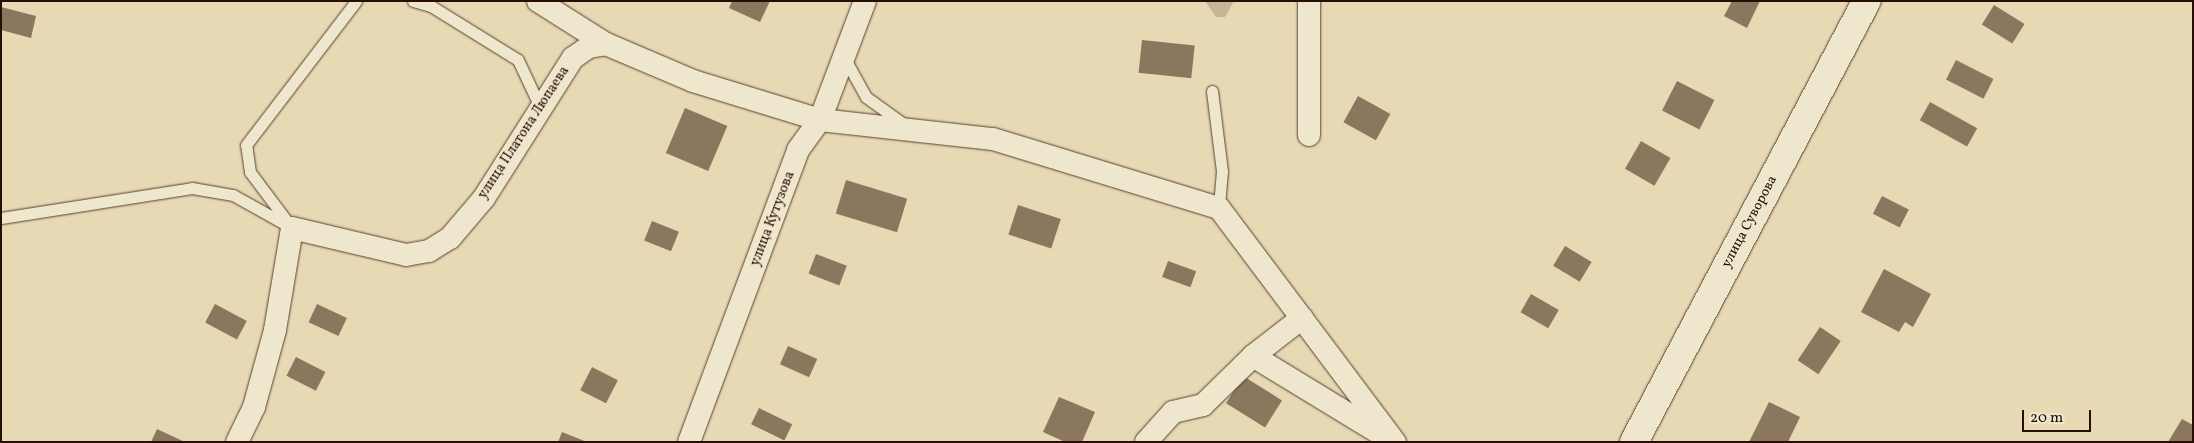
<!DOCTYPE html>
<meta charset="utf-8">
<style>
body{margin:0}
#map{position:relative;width:2194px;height:443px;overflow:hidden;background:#e7d9b3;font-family:Vollkorn,serif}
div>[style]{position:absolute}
.green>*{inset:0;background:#c7b695}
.building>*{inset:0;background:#8b775e;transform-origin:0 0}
.roads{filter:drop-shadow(0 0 1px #58402e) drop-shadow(0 0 1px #58402e)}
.lane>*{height:11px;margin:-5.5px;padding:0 5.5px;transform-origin:5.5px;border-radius:5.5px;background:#efe6ce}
.street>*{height:22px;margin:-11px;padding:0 11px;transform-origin:11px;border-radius:11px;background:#efe6ce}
.secondary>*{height:28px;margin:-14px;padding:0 14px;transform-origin:14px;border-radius:14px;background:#efe6ce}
span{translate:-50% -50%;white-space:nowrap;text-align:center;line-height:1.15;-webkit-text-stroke:4px #efe6ce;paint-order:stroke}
.street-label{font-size:14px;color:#280d02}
.frame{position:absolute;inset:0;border:2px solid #280d02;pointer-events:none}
.scale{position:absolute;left:2022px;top:410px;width:69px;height:22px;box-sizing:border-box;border:2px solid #280d02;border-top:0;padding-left:6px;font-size:15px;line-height:18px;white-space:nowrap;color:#280d02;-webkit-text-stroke:4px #efe6ce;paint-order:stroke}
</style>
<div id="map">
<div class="green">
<div style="clip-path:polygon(1205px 1px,1234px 1px,1225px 17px,1216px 17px)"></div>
</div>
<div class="building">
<div style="clip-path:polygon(732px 1px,770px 1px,760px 22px,729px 8px)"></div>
<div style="clip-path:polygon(1732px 1px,1760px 1px,1747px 28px,1724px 16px)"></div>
<div style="left:1994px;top:5px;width:36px;height:23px;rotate:32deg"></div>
<div style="clip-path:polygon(1px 7px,36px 16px,31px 38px,1px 30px)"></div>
<div style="left:1142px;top:40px;width:53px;height:33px;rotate:6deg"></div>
<div style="left:1956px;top:60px;width:42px;height:22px;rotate:27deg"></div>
<div style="left:1677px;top:81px;width:42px;height:33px;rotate:27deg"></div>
<div style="left:1358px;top:96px;width:37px;height:30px;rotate:29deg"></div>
<div style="left:1930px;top:102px;width:54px;height:21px;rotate:29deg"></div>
<div style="left:685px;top:108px;width:46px;height:49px;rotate:23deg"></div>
<div style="left:1641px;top:141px;width:34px;height:32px;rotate:30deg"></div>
<div style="left:846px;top:180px;width:64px;height:35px;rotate:17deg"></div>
<div style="left:1882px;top:196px;width:30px;height:20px;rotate:27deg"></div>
<div style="left:1018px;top:205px;width:45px;height:31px;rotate:18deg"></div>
<div style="left:652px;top:221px;width:29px;height:21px;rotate:22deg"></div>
<div style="left:1565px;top:246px;width:31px;height:23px;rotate:31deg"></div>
<div style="left:816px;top:254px;width:33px;height:21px;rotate:21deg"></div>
<div style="left:1168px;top:261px;width:30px;height:17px;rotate:20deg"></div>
<div style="clip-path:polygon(1884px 269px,1931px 294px,1913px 327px,1905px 322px,1899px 332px,1861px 312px)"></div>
<div style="left:1531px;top:294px;width:32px;height:21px;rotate:30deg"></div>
<div style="left:215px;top:304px;width:36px;height:21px;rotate:28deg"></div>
<div style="left:317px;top:304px;width:33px;height:20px;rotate:25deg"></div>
<div style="left:1820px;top:327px;width:25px;height:40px;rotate:34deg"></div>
<div style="left:788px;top:346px;width:32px;height:20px;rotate:24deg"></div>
<div style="left:296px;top:357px;width:33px;height:21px;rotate:27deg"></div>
<div style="left:592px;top:367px;width:29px;height:26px;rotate:27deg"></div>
<div style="left:1243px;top:376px;width:46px;height:32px;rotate:32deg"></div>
<div style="clip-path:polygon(1059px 397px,1095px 412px,1082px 442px,1065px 442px,1043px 432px)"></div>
<div style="clip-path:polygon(1769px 402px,1800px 417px,1788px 442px,1749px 442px)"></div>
<div style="left:759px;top:408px;width:37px;height:18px;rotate:26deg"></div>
<div style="clip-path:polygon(2182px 419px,2193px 425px,2193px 442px,2168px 442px)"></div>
<div style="clip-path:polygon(157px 429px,185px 442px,151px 442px)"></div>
<div style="clip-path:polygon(562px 432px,587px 442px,558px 442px)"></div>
</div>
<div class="roads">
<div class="lane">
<div style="left:413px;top:1px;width:19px;rotate:16deg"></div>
<div style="left:431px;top:6px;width:102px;rotate:31.8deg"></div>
<div style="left:518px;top:60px;width:52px;rotate:64.9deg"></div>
<div style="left:845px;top:59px;width:43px;rotate:61.1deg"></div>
<div style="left:866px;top:97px;width:48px;rotate:35.7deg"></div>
<div style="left:1212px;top:91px;width:81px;rotate:82.9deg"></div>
<div style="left:1222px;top:171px;width:37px;rotate:95deg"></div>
<div style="left:1px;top:218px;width:193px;rotate:-8.9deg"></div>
<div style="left:192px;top:188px;width:42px;rotate:9.7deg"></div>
<div style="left:233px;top:195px;width:68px;rotate:29.2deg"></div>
<div style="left:292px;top:228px;width:70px;rotate:-126.9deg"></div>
<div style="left:250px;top:172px;width:27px;rotate:-98deg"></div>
<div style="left:246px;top:145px;width:181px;rotate:-52.6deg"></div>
</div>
<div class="street">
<div style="left:538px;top:1px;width:80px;rotate:32.3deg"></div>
<div style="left:606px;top:44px;width:95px;rotate:23deg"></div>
<div style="left:693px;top:81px;width:133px;rotate:17.1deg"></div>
<div style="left:820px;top:120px;width:174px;rotate:6.3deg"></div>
<div style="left:993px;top:139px;width:236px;rotate:17deg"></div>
<div style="left:1219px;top:208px;width:293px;rotate:53.1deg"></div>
<div style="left:1309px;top:1px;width:134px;rotate:90deg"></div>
<div style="left:1253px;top:356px;width:153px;rotate:31.4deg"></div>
<div style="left:237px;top:442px;width:39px;rotate:-64deg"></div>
<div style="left:254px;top:407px;width:80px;rotate:-74.7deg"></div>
<div style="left:275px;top:330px;width:103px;rotate:-80.5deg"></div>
<div style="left:292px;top:228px;width:117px;rotate:13.3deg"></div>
<div style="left:406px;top:255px;width:23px;rotate:-10deg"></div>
<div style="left:429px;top:251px;width:25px;rotate:-32deg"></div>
<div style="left:450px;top:238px;width:52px;rotate:-49.6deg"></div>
<div style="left:484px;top:198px;width:166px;rotate:-57.6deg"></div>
<div style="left:573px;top:58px;width:19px;rotate:-35deg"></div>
<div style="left:589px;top:47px;width:17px;rotate:-10deg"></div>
<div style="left:689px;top:442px;width:312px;rotate:-69.5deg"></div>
<div style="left:798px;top:150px;width:37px;rotate:-54deg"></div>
<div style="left:820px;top:120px;width:127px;rotate:-69.3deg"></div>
<div style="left:1146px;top:442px;width:40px;rotate:-48deg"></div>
<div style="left:1173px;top:412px;width:31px;rotate:-13deg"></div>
<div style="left:1203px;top:405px;width:70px;rotate:-44.4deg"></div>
<div style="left:1253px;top:356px;width:62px;rotate:-37.8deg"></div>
</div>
<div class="secondary">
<div style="left:1634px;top:442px;width:499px;rotate:-62.2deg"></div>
</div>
</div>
<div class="street-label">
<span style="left:524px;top:133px;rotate:-57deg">улица Платона Люпаева</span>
<span style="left:773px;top:219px;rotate:-69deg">улица Кутузова</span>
<span style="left:1750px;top:222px;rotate:-62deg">улица Суворова</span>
</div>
<div class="frame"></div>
<div class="scale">20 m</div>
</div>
